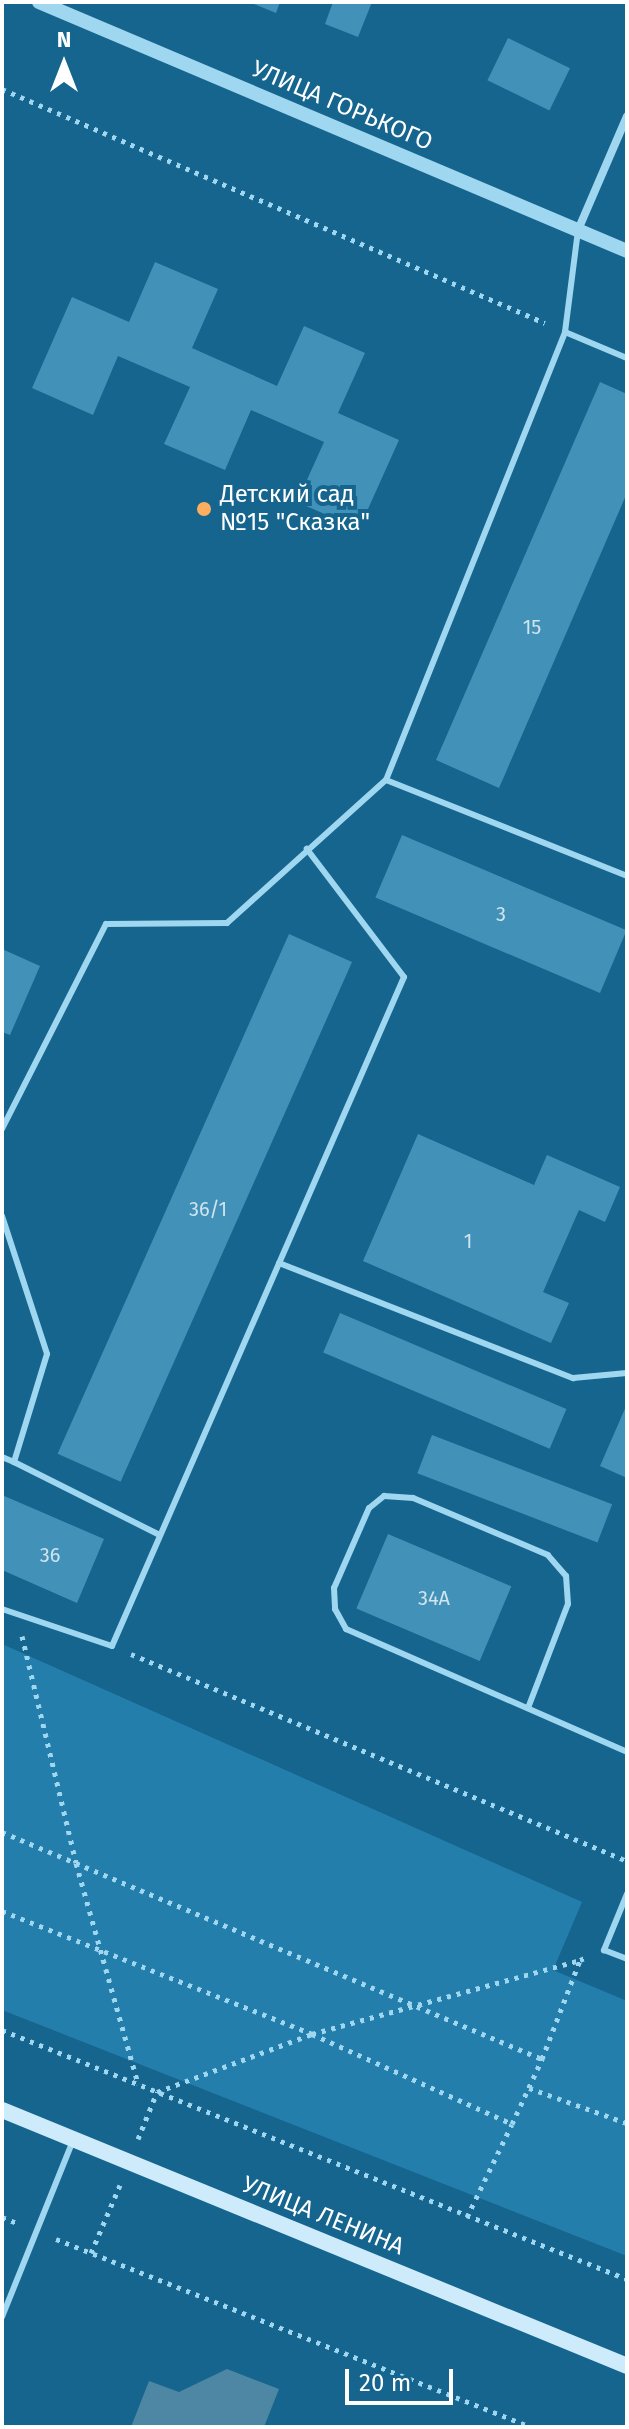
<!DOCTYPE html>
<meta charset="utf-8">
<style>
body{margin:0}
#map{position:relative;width:629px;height:2429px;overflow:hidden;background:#15658e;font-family:"Fira Sans",sans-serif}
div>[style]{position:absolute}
.green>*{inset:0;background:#247eab}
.water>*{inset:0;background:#4d87a3}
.building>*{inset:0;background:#4291b8;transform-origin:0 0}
.path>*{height:5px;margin-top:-2.5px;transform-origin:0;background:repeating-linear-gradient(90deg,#9fd6f0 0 4px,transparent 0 10px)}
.service>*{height:6px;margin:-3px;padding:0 3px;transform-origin:3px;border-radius:3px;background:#9fd6f0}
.minor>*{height:8px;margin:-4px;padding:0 4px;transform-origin:4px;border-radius:4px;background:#9fd6f0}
.tertiary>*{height:14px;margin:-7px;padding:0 7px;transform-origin:7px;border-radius:7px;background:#9fd6f0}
.secondary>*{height:16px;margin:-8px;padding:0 8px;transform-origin:8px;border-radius:8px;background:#cdebfb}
.dots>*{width:22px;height:22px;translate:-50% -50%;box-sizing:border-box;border:4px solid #15658e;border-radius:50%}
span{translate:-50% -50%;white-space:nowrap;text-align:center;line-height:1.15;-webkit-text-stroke:8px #15658e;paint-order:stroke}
.number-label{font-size:20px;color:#d0e4ed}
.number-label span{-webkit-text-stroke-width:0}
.street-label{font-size:24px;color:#fff}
.poi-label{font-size:24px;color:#fff}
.left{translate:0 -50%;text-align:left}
.frame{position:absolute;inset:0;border:4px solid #fff;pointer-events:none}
.north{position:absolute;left:24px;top:24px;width:80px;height:80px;-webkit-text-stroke:6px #15658e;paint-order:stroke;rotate:0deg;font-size:22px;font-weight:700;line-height:32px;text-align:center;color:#fff}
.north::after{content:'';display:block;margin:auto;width:28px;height:36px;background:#fff;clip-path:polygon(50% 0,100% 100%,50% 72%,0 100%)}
.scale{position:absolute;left:345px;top:2369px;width:108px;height:36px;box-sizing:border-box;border:4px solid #fff;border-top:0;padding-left:10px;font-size:24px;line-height:28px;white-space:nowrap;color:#fff;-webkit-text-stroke:6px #15658e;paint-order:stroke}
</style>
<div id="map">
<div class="green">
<div style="clip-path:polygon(2px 1644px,582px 1902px,553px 1970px,627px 2001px,627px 2256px,2px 2010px)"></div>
</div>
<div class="water">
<div style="clip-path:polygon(227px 2369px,279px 2389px,264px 2427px,131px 2427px,149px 2381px,179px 2392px)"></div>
</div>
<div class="building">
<div style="clip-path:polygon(249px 2px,280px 2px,276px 13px)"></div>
<div style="clip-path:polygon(333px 2px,372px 2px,358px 37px,325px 24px)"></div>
<div style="left:508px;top:38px;width:69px;height:47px;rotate:26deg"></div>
<div style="clip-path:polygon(155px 262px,218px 289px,192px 348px,277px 386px,304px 326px,365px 353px,338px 413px,399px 440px,359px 529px,297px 502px,324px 442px,251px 410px,225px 470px,164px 444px,190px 387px,118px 356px,93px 415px,32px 388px,72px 297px,129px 322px)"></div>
<div style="clip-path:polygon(600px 382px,627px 394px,627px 493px,499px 788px,436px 760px)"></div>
<div style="left:402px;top:835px;width:244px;height:68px;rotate:23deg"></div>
<div style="left:289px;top:934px;width:69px;height:569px;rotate:24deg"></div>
<div style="clip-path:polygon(2px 949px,40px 966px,10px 1035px,2px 1032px)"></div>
<div style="clip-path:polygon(418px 1134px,534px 1185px,547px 1155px,620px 1187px,605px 1222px,579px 1210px,543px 1292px,569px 1303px,551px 1343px,363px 1261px)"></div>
<div style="left:340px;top:1313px;width:246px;height:43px;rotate:23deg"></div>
<div style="clip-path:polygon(627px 1404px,627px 1478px,600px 1466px)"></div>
<div style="left:432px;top:1435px;width:193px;height:41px;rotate:21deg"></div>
<div style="clip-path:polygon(2px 1495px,104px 1539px,77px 1603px,2px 1570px)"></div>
<div style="left:388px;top:1534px;width:134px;height:81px;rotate:23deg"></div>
</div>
<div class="path">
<div style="left:2px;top:89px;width:591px;rotate:23.31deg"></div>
<div style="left:22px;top:1636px;width:233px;rotate:76.6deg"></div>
<div style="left:76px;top:1863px;width:230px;rotate:74.3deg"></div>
<div style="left:131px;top:1654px;width:537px;rotate:22.65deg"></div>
<div style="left:2px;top:1832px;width:586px;rotate:22.8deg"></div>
<div style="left:542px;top:2059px;width:106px;rotate:-69deg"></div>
<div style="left:580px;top:1960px;width:8px;rotate:-23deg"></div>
<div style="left:2px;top:1911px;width:334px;rotate:21.6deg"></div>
<div style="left:312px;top:2034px;width:219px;rotate:24.2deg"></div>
<div style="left:512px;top:2124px;width:72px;rotate:-65.2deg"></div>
<div style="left:2px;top:2030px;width:673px;rotate:21.72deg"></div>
<div style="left:529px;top:2088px;width:104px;rotate:19.7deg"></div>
<div style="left:138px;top:2139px;width:51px;rotate:-68deg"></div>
<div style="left:157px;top:2092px;width:165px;rotate:-20.5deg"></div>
<div style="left:312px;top:2034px;width:278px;rotate:-15.4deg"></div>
<div style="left:2px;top:2217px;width:16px;rotate:22deg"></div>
<div style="left:467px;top:2217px;width:103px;rotate:-64.2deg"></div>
<div style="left:56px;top:2239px;width:511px;rotate:21.59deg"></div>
<div style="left:91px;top:2253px;width:74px;rotate:-66.9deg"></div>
</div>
<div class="service">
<div style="left:565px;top:332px;width:67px;rotate:22.8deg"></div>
<div style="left:386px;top:780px;width:259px;rotate:21.7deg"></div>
<div style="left:2px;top:1129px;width:230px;rotate:-63.1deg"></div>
<div style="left:106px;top:924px;width:121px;rotate:-0.5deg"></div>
<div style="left:227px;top:923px;width:214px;rotate:-42deg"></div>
<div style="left:386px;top:780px;width:482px;rotate:-68.2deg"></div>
<div style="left:565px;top:332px;width:102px;rotate:-82.7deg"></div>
<div style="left:2px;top:1216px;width:145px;rotate:71.9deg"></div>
<div style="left:47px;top:1354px;width:113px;rotate:107deg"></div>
<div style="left:14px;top:1462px;width:163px;rotate:26.6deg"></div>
<div style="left:279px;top:1263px;width:316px;rotate:21.4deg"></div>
<div style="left:573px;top:1378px;width:54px;rotate:-5.3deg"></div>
<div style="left:2px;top:1457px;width:13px;rotate:23deg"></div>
<div style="left:2px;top:1609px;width:116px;rotate:18.6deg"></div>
<div style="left:112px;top:1646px;width:730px;rotate:-66.42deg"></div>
<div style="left:404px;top:977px;width:161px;rotate:-127.2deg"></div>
<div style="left:528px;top:1708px;width:111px;rotate:-69deg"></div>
<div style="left:568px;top:1604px;width:28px;rotate:-94deg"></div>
<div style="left:566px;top:1576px;width:28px;rotate:-131deg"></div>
<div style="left:548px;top:1555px;width:147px;rotate:-157.1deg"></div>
<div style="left:413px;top:1498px;width:29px;rotate:-176deg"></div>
<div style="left:384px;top:1496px;width:19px;rotate:141deg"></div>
<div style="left:369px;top:1508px;width:87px;rotate:113.6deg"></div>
<div style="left:334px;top:1588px;width:21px;rotate:87deg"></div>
<div style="left:335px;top:1609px;width:23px;rotate:61deg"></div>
<div style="left:346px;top:1629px;width:307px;rotate:23.6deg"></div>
<div style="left:627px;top:1894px;width:61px;rotate:112.3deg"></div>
<div style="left:604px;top:1950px;width:25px;rotate:21deg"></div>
<div style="left:2px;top:2317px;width:191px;rotate:-68.1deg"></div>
</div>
<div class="minor">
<div style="left:578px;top:230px;width:124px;rotate:-66.7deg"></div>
</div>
<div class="tertiary">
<div style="left:39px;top:2px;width:639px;rotate:22.95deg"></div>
</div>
<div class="secondary">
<div style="left:2px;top:2110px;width:675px;rotate:22.27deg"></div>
</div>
<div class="dots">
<div style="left:204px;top:509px;background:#ffad5f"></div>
</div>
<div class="number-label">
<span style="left:532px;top:627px">15</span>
<span style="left:501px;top:914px">3</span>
<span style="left:208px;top:1209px">36/1</span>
<span style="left:468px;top:1241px">1</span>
<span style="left:50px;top:1555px">36</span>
<span style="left:434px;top:1598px">34А</span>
</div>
<div class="street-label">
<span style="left:342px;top:106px;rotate:23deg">УЛИЦА ГОРЬКОГО</span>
<span style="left:323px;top:2216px;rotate:22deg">УЛИЦА ЛЕНИНА</span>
</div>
<div class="poi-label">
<span class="left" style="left:220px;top:509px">Детский сад<br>№15 "Сказка"</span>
</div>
<div class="frame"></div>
<div class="north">N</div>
<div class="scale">20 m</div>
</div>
